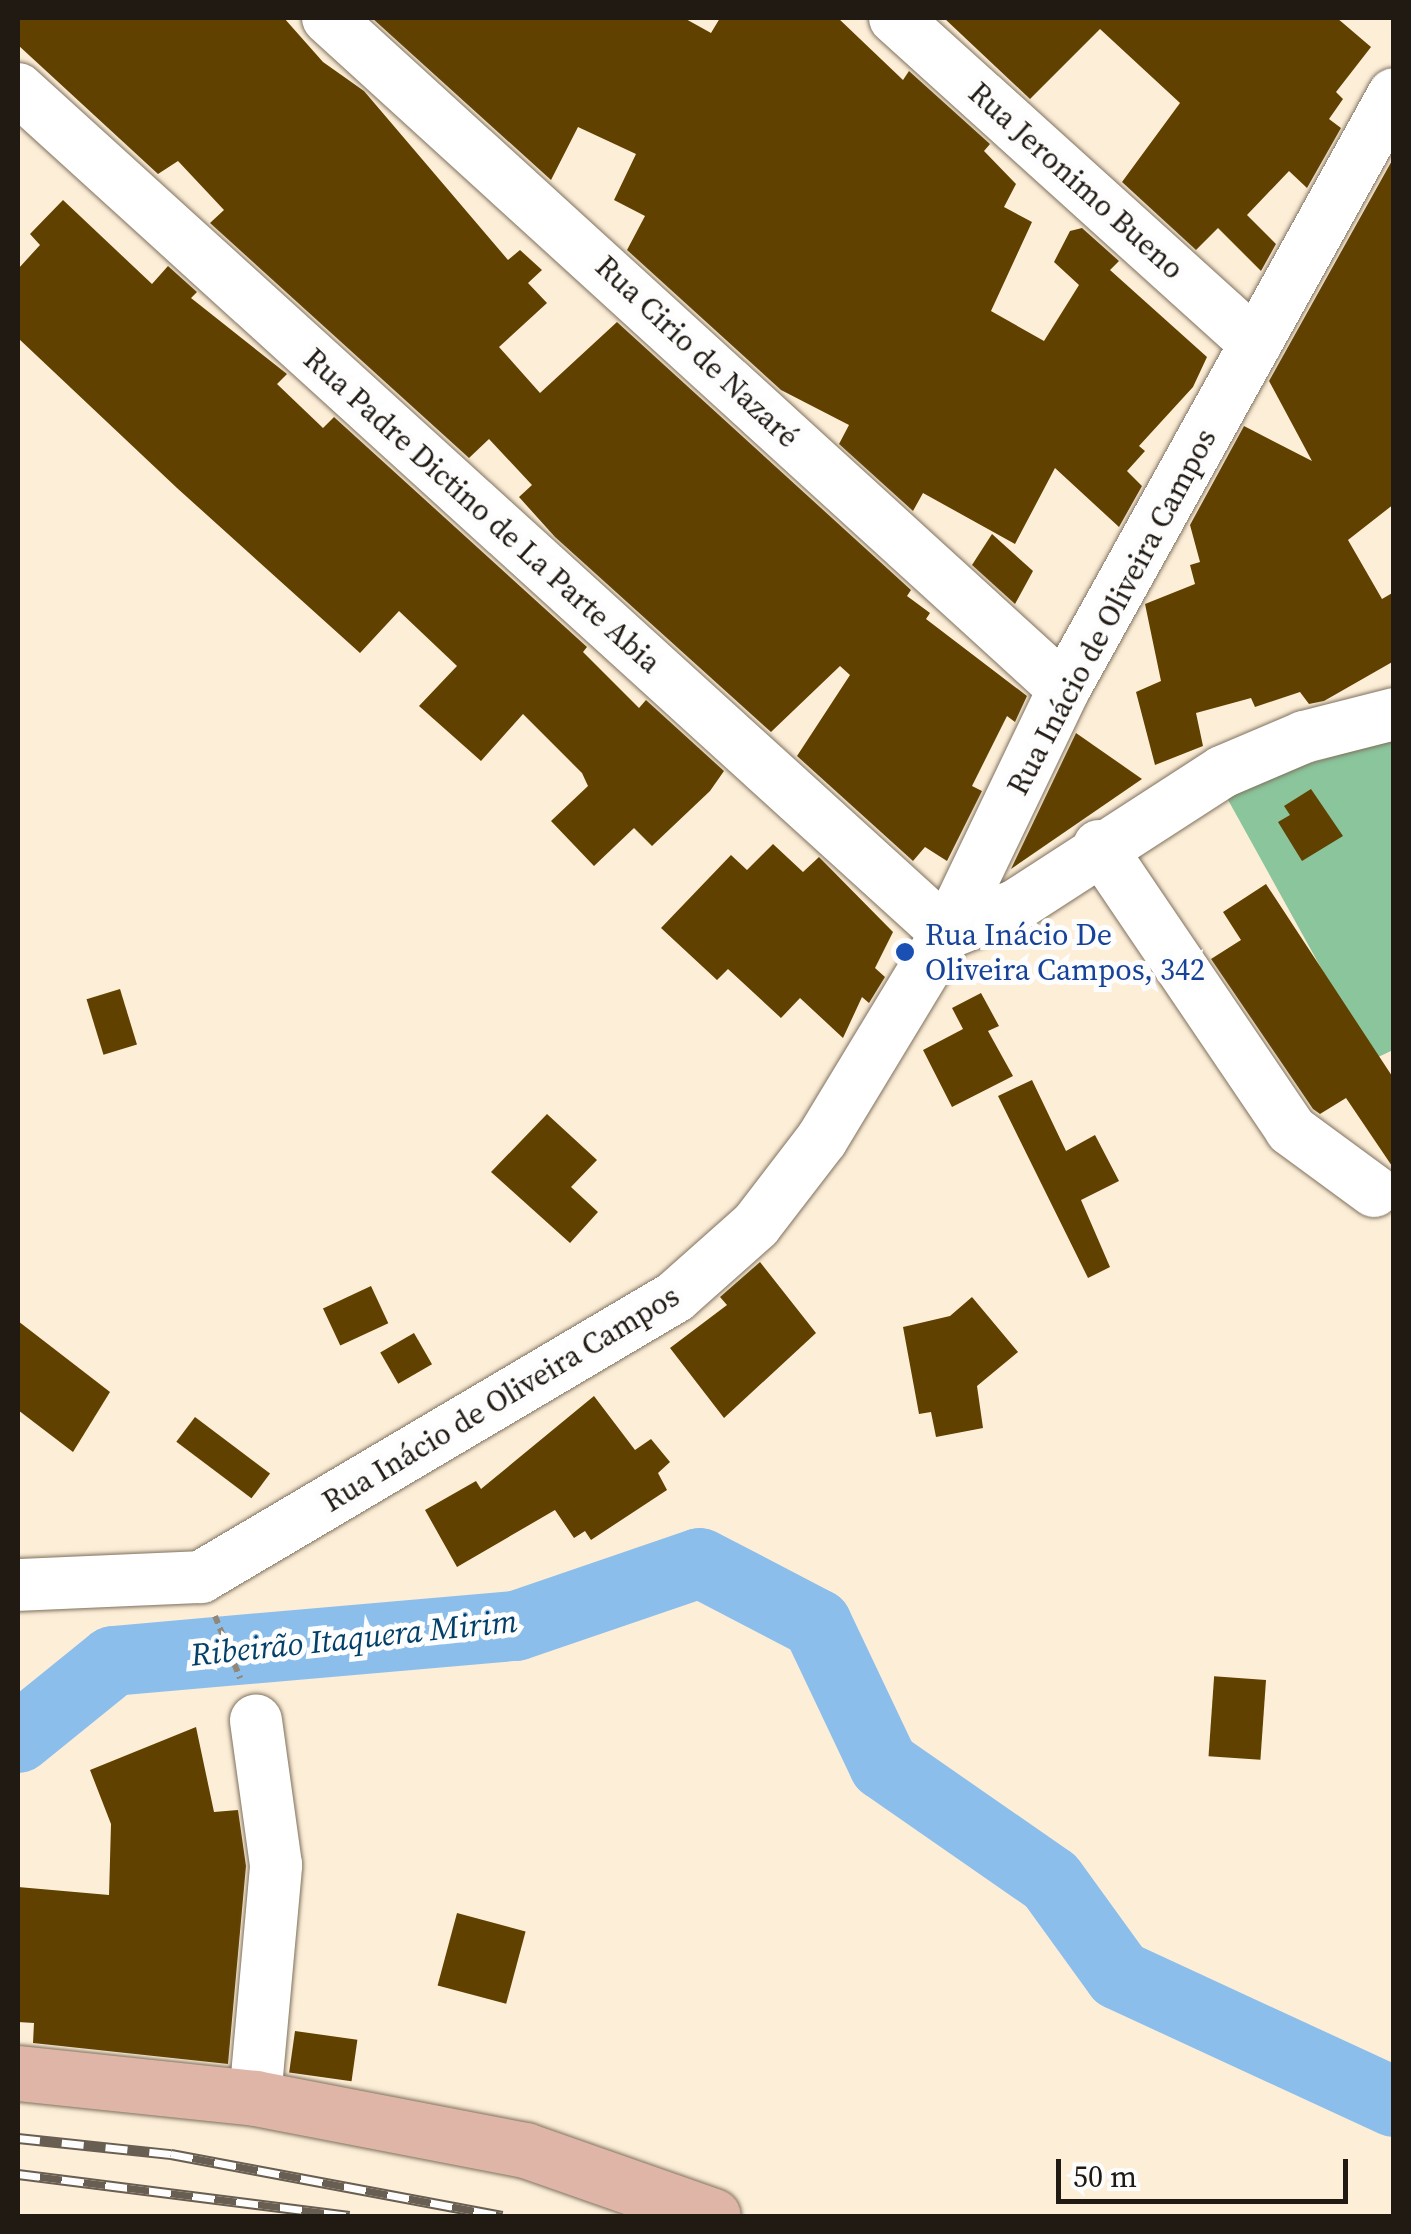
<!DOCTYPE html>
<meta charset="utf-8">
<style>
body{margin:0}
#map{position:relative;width:1411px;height:2234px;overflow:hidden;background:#fdeed8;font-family:"Source Serif 4",serif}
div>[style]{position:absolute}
.forest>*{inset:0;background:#8ac59c}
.river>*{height:70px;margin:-35px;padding:0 35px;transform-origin:35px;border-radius:35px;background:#8cbeec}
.building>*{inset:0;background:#614100;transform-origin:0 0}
.path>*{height:6px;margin-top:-3px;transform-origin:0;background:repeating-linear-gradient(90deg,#918777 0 8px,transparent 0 13px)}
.roads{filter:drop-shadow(0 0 2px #7e715d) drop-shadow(0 0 2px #7e715d)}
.minor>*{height:52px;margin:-26px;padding:0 26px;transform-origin:26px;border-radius:26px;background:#fff}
.major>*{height:55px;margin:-27.5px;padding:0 27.5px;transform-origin:27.5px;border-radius:27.5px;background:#deb5a7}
.rail>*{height:11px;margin-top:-5.5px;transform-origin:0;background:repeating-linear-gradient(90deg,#fdfdfd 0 22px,#685f52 0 44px);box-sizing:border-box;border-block:2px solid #685f52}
.dots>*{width:28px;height:28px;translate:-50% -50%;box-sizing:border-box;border:5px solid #fdfdfd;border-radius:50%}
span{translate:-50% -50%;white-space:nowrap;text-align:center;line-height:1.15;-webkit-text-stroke:10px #fdfdfd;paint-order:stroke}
.street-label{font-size:30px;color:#201a12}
.transit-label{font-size:30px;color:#164399}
.left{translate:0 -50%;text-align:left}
.water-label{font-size:32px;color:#02406a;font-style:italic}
.frame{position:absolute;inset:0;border:20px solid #201a12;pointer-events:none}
.scale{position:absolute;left:1056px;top:2159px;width:292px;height:45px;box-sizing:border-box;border:5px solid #201a12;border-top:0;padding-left:12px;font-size:30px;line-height:35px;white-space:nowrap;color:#201a12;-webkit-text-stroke:8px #fdfdfd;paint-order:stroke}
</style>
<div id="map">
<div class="forest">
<div style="clip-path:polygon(1393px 739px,1393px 1050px,1372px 1060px,1222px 789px)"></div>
</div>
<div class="river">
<div style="left:18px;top:1738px;width:122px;rotate:-39deg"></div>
<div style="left:113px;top:1661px;width:405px;rotate:-5deg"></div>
<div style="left:516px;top:1626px;width:194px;rotate:-18.9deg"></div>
<div style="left:700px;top:1563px;width:132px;rotate:27.5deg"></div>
<div style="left:817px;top:1624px;width:156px;rotate:64.6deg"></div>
<div style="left:884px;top:1765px;width:203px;rotate:34.8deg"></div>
<div style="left:1051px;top:1881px;width:116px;rotate:54.1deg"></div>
<div style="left:1119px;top:1975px;width:303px;rotate:24.8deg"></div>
</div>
<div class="building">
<div style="clip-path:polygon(18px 18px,284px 18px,323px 62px,364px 91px,508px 260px,520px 250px,542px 270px,528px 283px,547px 303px,499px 347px,540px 393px,617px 322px,911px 590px,907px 596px,930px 613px,926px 619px,1027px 696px,1015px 722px,1007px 716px,972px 786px,982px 791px,947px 861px,925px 847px,913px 861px,797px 756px,850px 675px,840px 666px,771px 732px,555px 537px,519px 497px,532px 485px,489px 439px,469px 458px,210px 223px,224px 210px,178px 161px,158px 174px,18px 45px)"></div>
<div style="clip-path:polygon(372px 18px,684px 18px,711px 33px,720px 18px,838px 18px,903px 80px,909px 71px,990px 144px,984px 151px,1016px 184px,1004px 207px,1032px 222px,991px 311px,1044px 341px,1079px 285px,1054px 262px,1070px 231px,1082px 228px,1119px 261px,1110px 270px,1207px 357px,1193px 387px,1139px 446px,1145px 451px,1127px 471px,1142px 486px,1119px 527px,1055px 468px,1015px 544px,923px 493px,913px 511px,839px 444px,849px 425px,781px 390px,627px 250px,645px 216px,614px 200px,636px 154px,578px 127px,551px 180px)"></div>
<div style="clip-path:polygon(944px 18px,1337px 18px,1371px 47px,1336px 92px,1343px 99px,1329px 119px,1341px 128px,1307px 188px,1289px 171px,1247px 215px,1276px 244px,1261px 271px,1218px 228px,1196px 250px,1122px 182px,1180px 103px,1100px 29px,1030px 99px)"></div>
<div style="clip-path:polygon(1394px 157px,1394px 504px,1348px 540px,1382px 599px,1394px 592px,1394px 661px,1324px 701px,1309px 704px,1300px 692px,1255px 707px,1251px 698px,1196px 713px,1203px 746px,1155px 765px,1136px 692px,1161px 681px,1145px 604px,1195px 584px,1190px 565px,1200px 562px,1190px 525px,1244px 426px,1312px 461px,1269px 381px)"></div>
<div style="clip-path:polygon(63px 200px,152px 284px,168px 266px,197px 292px,191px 298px,287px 374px,277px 384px,323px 428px,334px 417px,587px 647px,583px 652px,639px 708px,646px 700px,724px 771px,710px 791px,652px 846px,634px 828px,594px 866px,551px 821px,588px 786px,582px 773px,523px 714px,481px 761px,419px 706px,457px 666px,399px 611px,360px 653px,177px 488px,18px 338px,18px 269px,40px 245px,30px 234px)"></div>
<div style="clip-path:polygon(992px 534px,1033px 571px,1015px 604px,972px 565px)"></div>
<div style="clip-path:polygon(1076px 733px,1142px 779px,1011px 869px)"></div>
<div style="clip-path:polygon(1311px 789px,1343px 836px,1302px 861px,1278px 822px,1290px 815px,1284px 806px)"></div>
<div style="clip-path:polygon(773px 844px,803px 872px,819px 857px,893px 932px,875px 968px,885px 977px,869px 1003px,862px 997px,843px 1038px,800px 998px,781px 1018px,728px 969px,717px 980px,661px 928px,731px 855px,747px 870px)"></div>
<div style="clip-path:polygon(1266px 884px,1394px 1079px,1394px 1169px,1346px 1098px,1320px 1114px,1313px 1109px,1211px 959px,1241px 940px,1223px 912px)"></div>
<div style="left:120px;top:989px;width:58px;height:35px;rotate:73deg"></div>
<div style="clip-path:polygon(981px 993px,999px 1026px,988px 1031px,1013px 1076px,952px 1107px,923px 1050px,963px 1029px,952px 1008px)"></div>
<div style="clip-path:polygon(1032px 1080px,1066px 1151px,1095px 1135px,1119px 1181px,1081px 1200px,1110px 1267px,1088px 1278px,998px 1096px)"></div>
<div style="clip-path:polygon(547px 1114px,597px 1160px,571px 1187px,598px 1212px,570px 1243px,491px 1172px)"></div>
<div style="clip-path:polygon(760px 1262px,816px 1333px,724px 1418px,670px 1348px,727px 1305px,720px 1297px)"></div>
<div style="left:371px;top:1286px;width:41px;height:53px;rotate:65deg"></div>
<div style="clip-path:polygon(972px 1297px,1018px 1352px,977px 1386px,983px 1428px,936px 1437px,931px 1412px,919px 1414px,903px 1327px,950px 1316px)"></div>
<div style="clip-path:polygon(18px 1321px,110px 1392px,73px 1452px,18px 1410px)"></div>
<div style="left:414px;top:1333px;width:36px;height:39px;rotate:60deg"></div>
<div style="clip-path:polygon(594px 1396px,635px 1450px,651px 1439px,670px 1462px,658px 1473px,667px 1490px,591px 1540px,585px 1531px,574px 1538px,555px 1510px,457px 1567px,425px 1510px,476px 1481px,481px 1489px)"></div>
<div style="left:195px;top:1417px;width:94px;height:31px;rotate:37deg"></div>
<div style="left:1266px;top:1680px;width:80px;height:52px;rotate:94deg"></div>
<div style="clip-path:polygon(196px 1727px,214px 1812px,238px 1810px,246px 1866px,228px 2064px,33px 2043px,34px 2023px,18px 2022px,18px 1887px,109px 1895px,111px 1824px,90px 1770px)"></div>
<div style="left:457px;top:1913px;width:71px;height:75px;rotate:15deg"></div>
<div style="left:295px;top:2031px;width:63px;height:42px;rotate:8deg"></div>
</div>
<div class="path">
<div style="left:215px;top:1616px;width:67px;rotate:68deg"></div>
</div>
<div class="roads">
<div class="minor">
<div style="left:328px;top:18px;width:996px;rotate:42.35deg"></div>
<div style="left:895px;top:18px;width:486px;rotate:42.1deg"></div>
<div style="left:18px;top:89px;width:1255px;rotate:42.26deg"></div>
<div style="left:1099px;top:846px;width:343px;rotate:55.9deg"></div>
<div style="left:1291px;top:1130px;width:103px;rotate:36.3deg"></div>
<div style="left:947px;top:933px;width:73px;rotate:-21.7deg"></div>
<div style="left:1015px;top:906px;width:247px;rotate:-32.9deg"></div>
<div style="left:1222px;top:772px;width:89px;rotate:-23.1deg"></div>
<div style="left:1304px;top:737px;width:93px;rotate:-14.3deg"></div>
<div style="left:18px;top:1585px;width:183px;rotate:-2.5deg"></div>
<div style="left:201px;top:1577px;width:551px;rotate:-30.57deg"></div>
<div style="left:675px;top:1297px;width:108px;rotate:-41.6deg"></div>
<div style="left:756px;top:1225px;width:108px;rotate:-52.5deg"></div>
<div style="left:822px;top:1139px;width:241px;rotate:-58.8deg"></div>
<div style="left:947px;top:933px;width:271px;rotate:-64.4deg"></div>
<div style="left:1064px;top:689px;width:680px;rotate:-60.99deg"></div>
<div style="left:255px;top:2098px;width:234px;rotate:-84.8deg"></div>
<div style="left:276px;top:1865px;width:146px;rotate:-97.9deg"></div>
</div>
<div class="major">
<div style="left:18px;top:2073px;width:238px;rotate:6deg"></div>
<div style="left:255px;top:2098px;width:275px;rotate:10.9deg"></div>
<div style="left:525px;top:2150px;width:199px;rotate:19.3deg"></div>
</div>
</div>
<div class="rail">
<div style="left:18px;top:2138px;width:154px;rotate:6deg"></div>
<div style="left:171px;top:2154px;width:337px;rotate:10.6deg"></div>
<div style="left:18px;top:2174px;width:334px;rotate:7.2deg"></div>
</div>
<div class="dots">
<div style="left:905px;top:952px;background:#1a4fb4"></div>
</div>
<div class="street-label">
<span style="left:1076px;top:181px;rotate:42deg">Rua Jeronimo Bueno</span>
<span style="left:697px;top:352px;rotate:43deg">Rua Cirio de Nazaré</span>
<span style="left:482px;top:511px;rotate:42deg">Rua Padre Dictino de La Parte Abia</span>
<span style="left:1112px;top:612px;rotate:-62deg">Rua Inácio de Oliveira Campos</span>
<span style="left:501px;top:1399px;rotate:-31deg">Rua Inácio de Oliveira Campos</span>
</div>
<div class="transit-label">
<span class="left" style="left:925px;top:952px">Rua Inácio De<br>Oliveira Campos, 342</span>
</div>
<div class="water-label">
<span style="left:354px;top:1638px;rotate:-6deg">Ribeirão Itaquera Mirim</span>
</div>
<div class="frame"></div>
<div class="scale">50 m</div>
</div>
